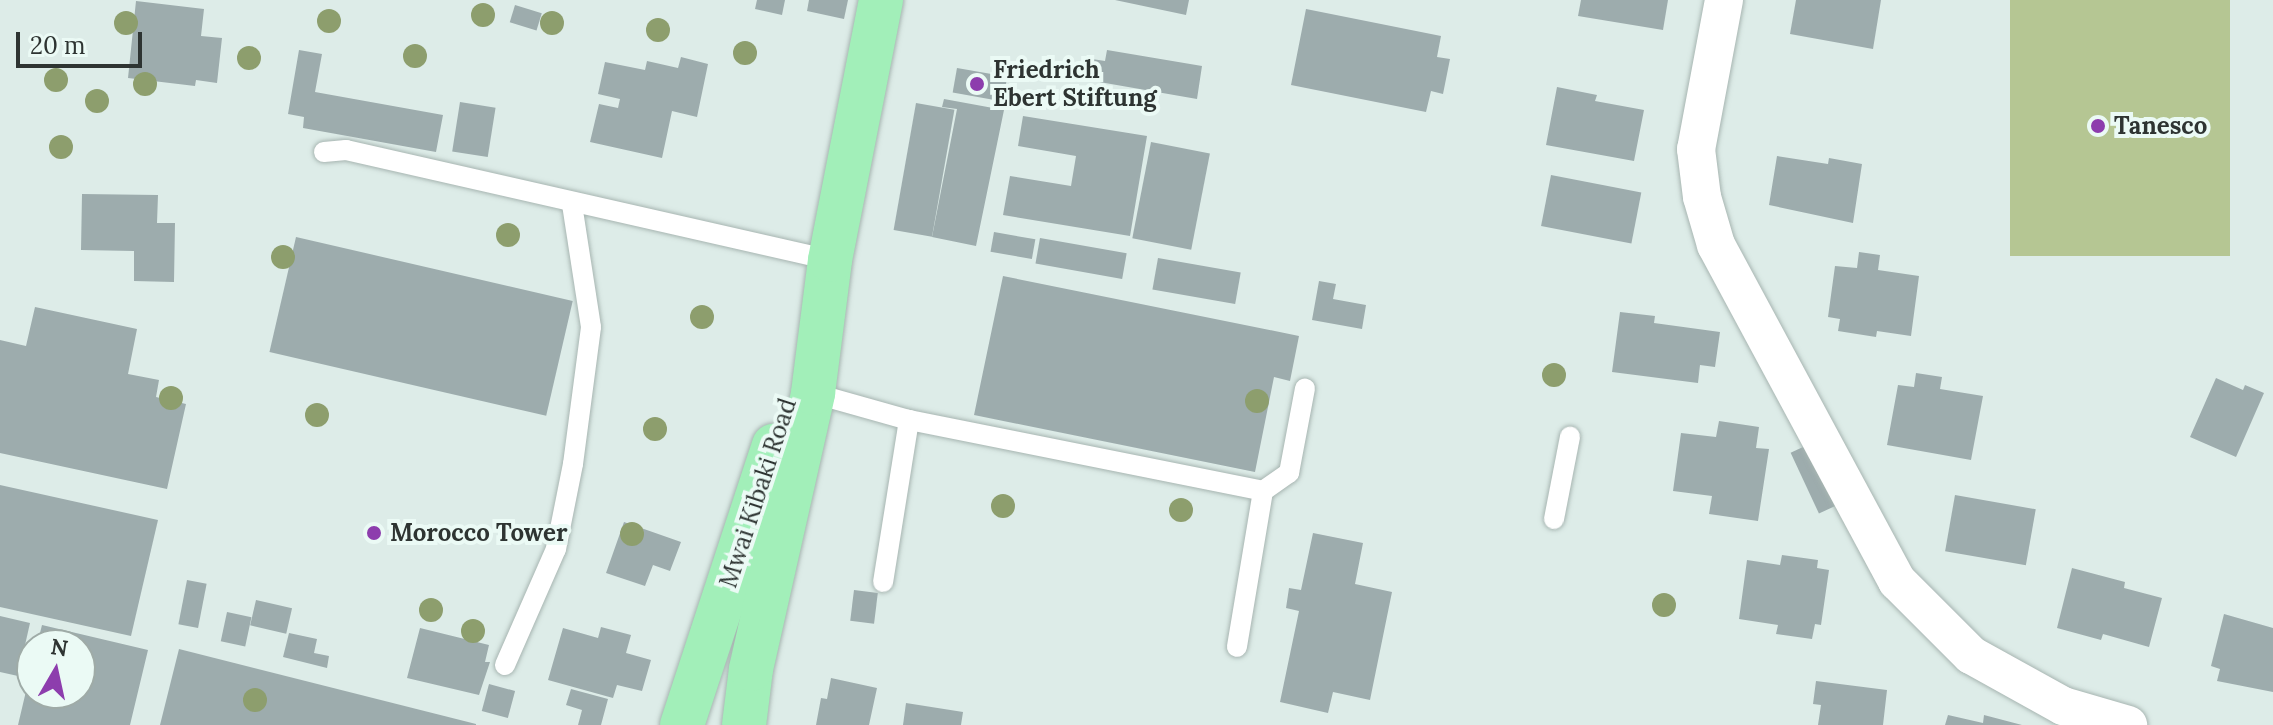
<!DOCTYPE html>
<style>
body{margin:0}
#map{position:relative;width:2273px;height:725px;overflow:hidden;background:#ddece8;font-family:Lora,serif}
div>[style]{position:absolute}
.green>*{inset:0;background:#b5c693;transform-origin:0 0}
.building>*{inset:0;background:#9dacad;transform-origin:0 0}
.roads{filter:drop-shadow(0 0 2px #a7b5b1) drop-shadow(0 0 2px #a7b5b1)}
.lane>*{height:20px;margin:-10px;padding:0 10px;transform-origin:10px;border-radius:10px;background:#fff}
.street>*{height:38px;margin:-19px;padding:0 19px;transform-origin:19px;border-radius:19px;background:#fff}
.primary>*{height:44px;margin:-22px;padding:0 22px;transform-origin:22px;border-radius:22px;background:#a2efb9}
.trees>*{width:24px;height:24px;margin:-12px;border-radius:50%;background:#8d9e6d}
.dots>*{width:22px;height:22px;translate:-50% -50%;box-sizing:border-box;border:4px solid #ebfaf5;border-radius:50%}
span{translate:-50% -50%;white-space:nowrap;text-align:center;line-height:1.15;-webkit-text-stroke:8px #ebfaf5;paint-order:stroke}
.poi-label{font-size:24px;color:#2e3432;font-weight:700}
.left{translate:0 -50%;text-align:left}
.street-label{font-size:24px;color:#2e3432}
.north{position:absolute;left:16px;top:629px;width:80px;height:80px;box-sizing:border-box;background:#ebfaf5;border:2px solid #9faba7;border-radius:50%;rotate:9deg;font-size:22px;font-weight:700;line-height:32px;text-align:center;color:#2e3432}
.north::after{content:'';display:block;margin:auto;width:28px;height:36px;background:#8d3dad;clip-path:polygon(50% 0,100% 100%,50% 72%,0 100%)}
.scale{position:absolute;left:16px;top:32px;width:126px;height:36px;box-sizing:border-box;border:4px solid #2e3432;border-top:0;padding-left:10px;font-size:24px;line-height:28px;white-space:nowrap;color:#2e3432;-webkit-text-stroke:6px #ebfaf5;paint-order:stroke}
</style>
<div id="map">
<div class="green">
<div style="left:2010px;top:0;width:220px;height:256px"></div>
</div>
<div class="building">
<div style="clip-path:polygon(757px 0,785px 0,782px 15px,755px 9px)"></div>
<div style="clip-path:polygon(809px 0,848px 0,844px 19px,807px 11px)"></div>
<div style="clip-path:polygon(1115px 0,1189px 0,1186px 15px)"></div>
<div style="clip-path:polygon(1581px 0,1668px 0,1663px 30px,1578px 16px)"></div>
<div style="clip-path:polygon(1796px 0,1881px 0,1873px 49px,1790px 34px)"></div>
<div style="clip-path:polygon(136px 1px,204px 9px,201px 36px,222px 38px,217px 83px,196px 80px,195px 86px,128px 78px)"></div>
<div style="left:515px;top:5px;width:28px;height:18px;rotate:17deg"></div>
<div style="clip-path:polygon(1306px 9px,1441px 36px,1437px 57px,1450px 59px,1443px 94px,1431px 91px,1426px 112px,1291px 85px)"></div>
<div style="clip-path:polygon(299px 50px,322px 54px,315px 92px,443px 115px,436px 152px,303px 128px,304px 117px,288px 114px)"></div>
<div style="clip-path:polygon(1107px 50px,1202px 66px,1197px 99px,1088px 80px,1092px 59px,1105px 61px)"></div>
<div style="clip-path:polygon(681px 57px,708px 64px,697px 117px,672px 111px,662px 158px,590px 142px,599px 104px,618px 108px,620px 99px,598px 94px,605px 62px,645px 70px,647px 61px,678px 68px)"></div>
<div style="left:957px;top:68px;width:51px;height:25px;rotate:10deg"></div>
<div style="clip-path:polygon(1557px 87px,1597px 95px,1595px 101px,1644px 110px,1634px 161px,1546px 145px)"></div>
<div style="clip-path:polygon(944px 99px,1004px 110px,976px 246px,932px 237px,957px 109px,942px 107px)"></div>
<div style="left:460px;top:102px;width:36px;height:50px;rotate:9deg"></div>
<div style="left:916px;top:103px;width:39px;height:129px;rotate:10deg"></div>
<div style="clip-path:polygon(1023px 116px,1147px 136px,1130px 236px,1003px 215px,1010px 176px,1071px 186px,1076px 156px,1018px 146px)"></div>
<div style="left:1151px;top:142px;width:60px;height:98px;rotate:11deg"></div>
<div style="clip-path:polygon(1777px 156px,1828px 164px,1829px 158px,1862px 164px,1853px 223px,1769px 205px)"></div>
<div style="left:1551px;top:175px;width:92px;height:52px;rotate:11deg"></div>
<div style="clip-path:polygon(82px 194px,158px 195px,157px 223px,175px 223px,174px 282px,134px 281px,134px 251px,81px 250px)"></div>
<div style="left:994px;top:232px;width:42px;height:20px;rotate:10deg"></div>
<div style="left:296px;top:237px;width:284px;height:118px;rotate:13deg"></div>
<div style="left:1040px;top:238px;width:88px;height:26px;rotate:10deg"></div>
<div style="clip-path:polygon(1859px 252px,1880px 255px,1878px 270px,1919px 276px,1911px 336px,1877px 331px,1876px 337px,1838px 331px,1840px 319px,1828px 317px,1835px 266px,1857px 268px)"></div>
<div style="left:1158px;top:258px;width:84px;height:32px;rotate:10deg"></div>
<div style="clip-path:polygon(1003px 276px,1299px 336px,1290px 381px,1274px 377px,1255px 472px,974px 415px)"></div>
<div style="clip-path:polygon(1319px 281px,1336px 284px,1333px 299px,1366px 305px,1362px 329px,1312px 320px)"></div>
<div style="clip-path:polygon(35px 307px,137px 329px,128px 374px,159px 380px,156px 397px,186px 404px,167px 489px,0 453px,0 340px,26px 346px)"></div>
<div style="clip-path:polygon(1620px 312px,1655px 316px,1654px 323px,1720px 332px,1715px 367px,1700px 365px,1698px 383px,1612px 372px)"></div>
<div style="clip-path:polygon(1916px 373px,1942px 377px,1940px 389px,1983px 396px,1971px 460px,1887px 445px,1898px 385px,1914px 387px)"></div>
<div style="clip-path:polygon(2216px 378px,2243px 390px,2245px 385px,2264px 393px,2236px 457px,2190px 437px)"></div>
<div style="clip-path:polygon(1719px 421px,1759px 427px,1756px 448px,1769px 449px,1758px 521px,1709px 514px,1712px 496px,1673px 491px,1681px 433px,1716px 437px)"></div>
<div style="left:1816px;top:441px;width:67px;height:28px;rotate:65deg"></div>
<div style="clip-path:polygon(0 485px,158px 520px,131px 636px,0 607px)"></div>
<div style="left:1955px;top:495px;width:82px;height:57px;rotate:10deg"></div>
<div style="clip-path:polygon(624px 522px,681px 542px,670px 571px,653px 565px,645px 586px,606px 573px)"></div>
<div style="clip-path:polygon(1313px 533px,1363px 543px,1355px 584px,1392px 592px,1370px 700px,1333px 692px,1328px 713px,1280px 702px,1299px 611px,1286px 608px,1289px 588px,1301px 590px)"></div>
<div style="clip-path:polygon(1782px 555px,1818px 560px,1817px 568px,1829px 570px,1821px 625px,1815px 624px,1812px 639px,1776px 634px,1778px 625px,1739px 619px,1747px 560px,1780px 565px)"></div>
<div style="clip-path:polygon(2072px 568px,2125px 582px,2124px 588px,2162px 598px,2149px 647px,2103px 634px,2101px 640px,2057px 628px)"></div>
<div style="left:187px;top:580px;width:20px;height:45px;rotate:11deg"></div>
<div style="left:854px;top:590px;width:24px;height:31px;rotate:7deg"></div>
<div style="left:256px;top:600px;width:37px;height:26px;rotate:13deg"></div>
<div style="left:227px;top:612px;width:25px;height:30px;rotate:12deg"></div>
<div style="clip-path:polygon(2224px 614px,2273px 628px,2273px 692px,2217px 681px,2220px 669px,2211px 666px)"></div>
<div style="clip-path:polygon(0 616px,30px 623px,18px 676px,0 672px)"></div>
<div style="clip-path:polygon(42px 625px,148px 650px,130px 725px,18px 725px,31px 670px,32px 693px,80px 693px,80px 645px,37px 645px)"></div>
<div style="clip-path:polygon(601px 627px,631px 635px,626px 653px,651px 660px,642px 691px,617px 685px,613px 698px,548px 680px,563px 628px,598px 638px)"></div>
<div style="clip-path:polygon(420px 628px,489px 645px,485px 662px,490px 662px,479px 695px,407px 678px)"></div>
<div style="clip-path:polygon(289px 633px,317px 639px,314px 653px,329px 656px,327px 668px,283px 657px)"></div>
<div style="clip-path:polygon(179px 649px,476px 724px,476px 725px,160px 725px)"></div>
<div style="clip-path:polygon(831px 678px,877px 688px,869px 725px,816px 725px,821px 698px,827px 699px)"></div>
<div style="clip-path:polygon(1816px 681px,1887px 690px,1883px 725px,1818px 725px,1821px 705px,1813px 704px)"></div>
<div style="left:489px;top:684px;width:27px;height:28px;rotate:15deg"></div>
<div style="clip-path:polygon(571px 689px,608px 699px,601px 725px,578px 725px,582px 710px,566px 705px)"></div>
<div style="clip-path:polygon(906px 703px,963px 712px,961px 725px,903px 725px)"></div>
<div style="clip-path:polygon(1948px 715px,1983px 723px,1984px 715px,2022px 725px,1945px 725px)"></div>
</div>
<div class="roads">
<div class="lane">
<div style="left:324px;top:152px;width:22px;rotate:-5deg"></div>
<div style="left:346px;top:150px;width:496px;rotate:12.8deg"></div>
<div style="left:813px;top:393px;width:100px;rotate:15.7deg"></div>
<div style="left:909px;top:420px;width:164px;rotate:99.1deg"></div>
<div style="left:909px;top:420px;width:361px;rotate:11.3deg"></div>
<div style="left:1263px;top:491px;width:158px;rotate:99.5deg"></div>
<div style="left:1263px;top:491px;width:32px;rotate:-35deg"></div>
<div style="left:1289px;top:473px;width:86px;rotate:-79.3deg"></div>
<div style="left:1554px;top:519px;width:84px;rotate:-79deg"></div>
<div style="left:505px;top:665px;width:127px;rotate:-66.3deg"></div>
<div style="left:556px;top:549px;width:87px;rotate:-78.7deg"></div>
<div style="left:573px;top:464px;width:138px;rotate:-82.5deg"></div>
<div style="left:591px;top:327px;width:124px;rotate:-98.8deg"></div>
</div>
<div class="street">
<div style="left:1724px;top:0;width:152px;rotate:100.6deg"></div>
<div style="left:1696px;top:149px;width:48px;rotate:82.9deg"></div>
<div style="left:1702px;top:197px;width:50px;rotate:73.7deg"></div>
<div style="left:1716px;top:245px;width:382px;rotate:61.7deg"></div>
<div style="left:1897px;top:581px;width:105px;rotate:45deg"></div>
<div style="left:1971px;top:655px;width:105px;rotate:29deg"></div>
<div style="left:2063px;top:706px;width:68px;rotate:16.3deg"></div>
</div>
<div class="primary">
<div style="left:682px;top:725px;width:294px;rotate:-71.8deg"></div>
<div style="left:744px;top:725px;width:56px;rotate:-82.9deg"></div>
<div style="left:751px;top:669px;width:283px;rotate:-77.3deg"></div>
<div style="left:813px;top:393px;width:134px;rotate:-82.7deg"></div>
<div style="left:830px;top:260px;width:265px;rotate:-78.9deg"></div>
</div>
</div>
<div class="trees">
<div style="left:483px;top:15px"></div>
<div style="left:329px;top:21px"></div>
<div style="left:126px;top:23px"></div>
<div style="left:552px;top:23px"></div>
<div style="left:658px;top:30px"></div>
<div style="left:745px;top:53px"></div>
<div style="left:415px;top:56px"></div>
<div style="left:249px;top:58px"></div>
<div style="left:56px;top:80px"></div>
<div style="left:145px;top:84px"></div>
<div style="left:97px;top:101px"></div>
<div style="left:61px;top:147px"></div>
<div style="left:508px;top:235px"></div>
<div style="left:283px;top:257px"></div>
<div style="left:702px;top:317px"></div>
<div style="left:1554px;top:375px"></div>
<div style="left:171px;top:398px"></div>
<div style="left:1257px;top:401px"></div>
<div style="left:317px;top:415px"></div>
<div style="left:655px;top:429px"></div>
<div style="left:1003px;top:506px"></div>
<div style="left:1181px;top:510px"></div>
<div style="left:632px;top:534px"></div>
<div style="left:1664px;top:605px"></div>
<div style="left:431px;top:610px"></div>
<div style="left:473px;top:631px"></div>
<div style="left:255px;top:700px"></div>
</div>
<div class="dots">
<div style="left:977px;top:84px;background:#8d3dad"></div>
<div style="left:2098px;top:126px;background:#8d3dad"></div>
<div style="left:374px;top:533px;background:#8d3dad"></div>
</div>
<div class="poi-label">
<span class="left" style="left:993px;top:84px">Friedrich<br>Ebert Stiftung</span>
<span class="left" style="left:2114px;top:126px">Tanesco</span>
<span class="left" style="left:390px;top:533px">Morocco Tower</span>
</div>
<div class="street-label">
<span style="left:758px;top:493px;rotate:-72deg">Mwai Kibaki Road</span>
</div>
<div class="north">N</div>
<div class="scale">20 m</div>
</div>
